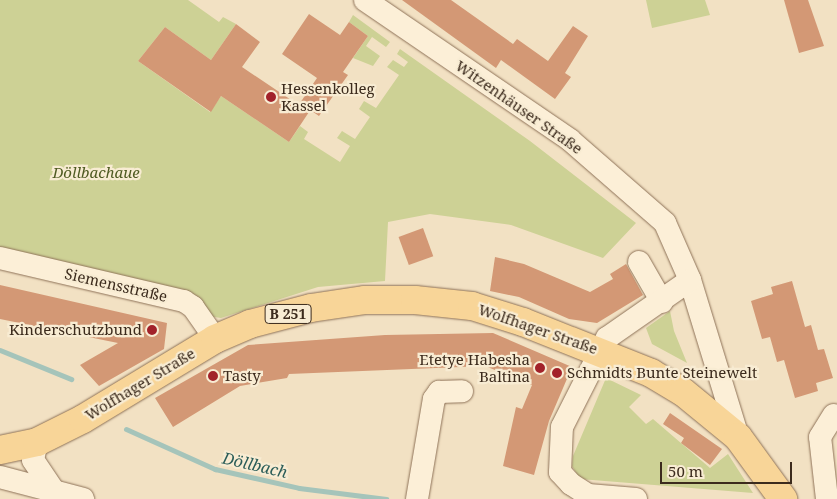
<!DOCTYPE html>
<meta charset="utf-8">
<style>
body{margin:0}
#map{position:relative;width:837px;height:499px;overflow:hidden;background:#f2e1c3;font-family:"Noto Serif",serif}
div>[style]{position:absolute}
.green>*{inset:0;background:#cdd195}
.stream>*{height:5px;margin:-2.5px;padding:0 2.5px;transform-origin:2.5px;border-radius:2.5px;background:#a5c4ba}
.building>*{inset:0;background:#d39875;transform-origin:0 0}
.roads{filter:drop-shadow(0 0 1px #8e7258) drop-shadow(0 0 1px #8e7258)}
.minor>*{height:22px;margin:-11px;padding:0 11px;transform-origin:11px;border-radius:11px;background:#fcefd7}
.major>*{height:28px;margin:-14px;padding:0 14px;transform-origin:14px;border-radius:14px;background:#f8d598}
.dots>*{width:14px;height:14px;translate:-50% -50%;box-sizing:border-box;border:2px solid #f8ecd3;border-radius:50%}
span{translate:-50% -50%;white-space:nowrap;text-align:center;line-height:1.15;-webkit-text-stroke:4.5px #f8ecd3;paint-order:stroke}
.shield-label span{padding:1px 4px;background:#f8ecd3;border:1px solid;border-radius:4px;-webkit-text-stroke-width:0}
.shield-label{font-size:14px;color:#3c2b1d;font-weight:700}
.poi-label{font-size:15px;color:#3c2b1d}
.left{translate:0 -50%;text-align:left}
.right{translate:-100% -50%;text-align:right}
.street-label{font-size:15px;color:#3c2b1d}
.park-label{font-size:15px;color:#4f5b22;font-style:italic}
.water-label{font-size:16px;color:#2b5d58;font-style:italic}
.scale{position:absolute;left:660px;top:462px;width:132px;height:22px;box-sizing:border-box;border:2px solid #3c2b1d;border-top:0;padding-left:6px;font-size:15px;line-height:18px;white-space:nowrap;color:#3c2b1d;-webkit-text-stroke:4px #f8ecd3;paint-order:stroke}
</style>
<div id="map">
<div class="green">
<div style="clip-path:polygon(0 0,188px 0,219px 22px,223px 17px,236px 24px,211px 60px,165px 27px,138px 61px,210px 112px,221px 96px,289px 142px,300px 126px,308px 132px,304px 139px,340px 162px,350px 146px,337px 138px,342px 131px,355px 139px,370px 117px,359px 109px,364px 101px,376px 108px,399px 75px,387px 67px,393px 60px,404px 67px,408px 62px,397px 54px,400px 49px,530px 141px,636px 223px,603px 258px,511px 225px,430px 214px,388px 222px,385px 281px,318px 287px,221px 318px,208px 316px,195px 295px,0 248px)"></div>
<div style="clip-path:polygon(646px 0,705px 0,710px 15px,652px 28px)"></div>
<div style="clip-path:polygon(353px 15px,390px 42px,386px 47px,372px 37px,366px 46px,380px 56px,373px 66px,353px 58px,368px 36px,349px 22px)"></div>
<div style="clip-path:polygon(670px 311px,674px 331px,687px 363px,652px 344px,646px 328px)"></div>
<div style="clip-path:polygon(606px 378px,641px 395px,629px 407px,646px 424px,653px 419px,710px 468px,728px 454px,753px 493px,580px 479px,572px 466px,573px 456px)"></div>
</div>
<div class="stream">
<div style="left:0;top:350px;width:77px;rotate:22.2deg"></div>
<div style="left:126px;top:429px;width:98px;rotate:24.2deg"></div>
<div style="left:215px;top:469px;width:86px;rotate:12.7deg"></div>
<div style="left:299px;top:488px;width:88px;rotate:7.2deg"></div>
</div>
<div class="building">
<div style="clip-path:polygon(402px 0,451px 0,513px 44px,517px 39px,548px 61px,573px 26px,588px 36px,565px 73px,571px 77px,555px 99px,501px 60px,496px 68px)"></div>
<div style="clip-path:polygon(784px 0,808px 0,824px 46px,799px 53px)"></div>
<div style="clip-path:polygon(309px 14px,340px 35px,349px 22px,368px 36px,343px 72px,348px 75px,319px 116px,300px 103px,317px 78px,282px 54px)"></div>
<div style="clip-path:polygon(236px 24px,260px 42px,242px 67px,309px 112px,289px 142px,221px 96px,211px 112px,138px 61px,165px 27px,211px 60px)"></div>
<div style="left:423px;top:228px;width:30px;height:26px;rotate:70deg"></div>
<div style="clip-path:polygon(495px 257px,524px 264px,590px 292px,613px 279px,610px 274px,626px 264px,643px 295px,597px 323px,569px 319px,519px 297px,490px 291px)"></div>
<div style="clip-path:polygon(792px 281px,805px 327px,811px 325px,818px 350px,824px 349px,833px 378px,816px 383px,818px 391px,795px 398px,784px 360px,777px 362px,770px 337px,762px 339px,751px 301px,773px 294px,771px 287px)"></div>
<div style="clip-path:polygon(0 285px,167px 323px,164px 349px,99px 386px,80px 365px,118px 343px,0 319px)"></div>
<div style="clip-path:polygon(493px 333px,572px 367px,549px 421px,534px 475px,503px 466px,516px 407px,522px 409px,532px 385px,485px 366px,289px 374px,287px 378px,240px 386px,173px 427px,155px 398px,248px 345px,385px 335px)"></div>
<div style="clip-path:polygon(670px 413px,722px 449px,710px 465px,681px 443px,684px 438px,663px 424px)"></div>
</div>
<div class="roads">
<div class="minor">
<div style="left:365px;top:0;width:248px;rotate:34.3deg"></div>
<div style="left:570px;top:140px;width:126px;rotate:41.1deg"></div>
<div style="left:665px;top:223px;width:62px;rotate:66.3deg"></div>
<div style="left:690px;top:280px;width:164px;rotate:73deg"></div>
<div style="left:0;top:258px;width:189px;rotate:13.2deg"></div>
<div style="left:184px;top:301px;width:11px;rotate:34deg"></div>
<div style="left:193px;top:307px;width:39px;rotate:55deg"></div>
<div style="left:639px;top:262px;width:46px;rotate:60.1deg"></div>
<div style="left:37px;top:442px;width:18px;rotate:103deg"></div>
<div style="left:33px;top:460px;width:40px;rotate:56deg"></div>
<div style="left:0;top:477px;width:86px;rotate:14.8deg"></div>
<div style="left:417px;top:499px;width:101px;rotate:-80.4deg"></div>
<div style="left:434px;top:399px;width:9px;rotate:-54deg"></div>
<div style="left:439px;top:392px;width:23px;rotate:-2deg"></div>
<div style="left:636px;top:499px;width:48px;rotate:-175.2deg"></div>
<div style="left:588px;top:495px;width:20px;rotate:-147deg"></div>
<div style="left:571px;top:484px;width:16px;rotate:-133deg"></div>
<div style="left:560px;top:472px;width:45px;rotate:-87.5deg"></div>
<div style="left:562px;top:427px;width:100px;rotate:-63.2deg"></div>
<div style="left:607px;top:338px;width:101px;rotate:-34.9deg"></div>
<div style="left:827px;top:499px;width:62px;rotate:-96.4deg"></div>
<div style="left:820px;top:437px;width:26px;rotate:-58deg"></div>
</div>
<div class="major">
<div style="left:0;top:450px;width:38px;rotate:-12deg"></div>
<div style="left:37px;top:442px;width:51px;rotate:-26.6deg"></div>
<div style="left:83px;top:419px;width:154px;rotate:-31.2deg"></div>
<div style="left:215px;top:339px;width:38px;rotate:-23deg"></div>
<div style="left:250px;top:324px;width:63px;rotate:-14.7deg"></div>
<div style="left:311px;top:308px;width:55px;rotate:-8.4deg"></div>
<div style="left:365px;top:300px;width:50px"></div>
<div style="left:415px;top:300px;width:57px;rotate:6deg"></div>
<div style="left:472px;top:306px;width:53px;rotate:17.4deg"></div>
<div style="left:523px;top:322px;width:138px;rotate:21.7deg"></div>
<div style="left:651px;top:373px;width:37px;rotate:31deg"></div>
<div style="left:683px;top:392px;width:71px;rotate:39.3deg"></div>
<div style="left:738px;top:437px;width:77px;rotate:54deg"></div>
</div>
</div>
<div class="dots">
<div style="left:271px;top:97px;background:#a2222a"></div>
<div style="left:152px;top:330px;background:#a2222a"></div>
<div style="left:540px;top:368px;background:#a2222a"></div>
<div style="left:557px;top:373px;background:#a2222a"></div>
<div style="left:213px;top:376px;background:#a2222a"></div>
</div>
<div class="shield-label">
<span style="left:288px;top:314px">B 251</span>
</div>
<div class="poi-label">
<span class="left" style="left:281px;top:97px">Hessenkolleg<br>Kassel</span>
<span class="right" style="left:142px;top:330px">Kinderschutzbund</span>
<span class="right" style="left:530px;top:368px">Etetye Habesha<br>Baltina</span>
<span class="left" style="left:567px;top:373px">Schmidts Bunte Steinewelt</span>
<span class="left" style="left:223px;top:376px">Tasty</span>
</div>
<div class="street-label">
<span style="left:519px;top:107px;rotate:35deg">Witzenhäuser Straße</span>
<span style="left:116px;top:285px;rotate:13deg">Siemensstraße</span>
<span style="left:538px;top:329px;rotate:19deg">Wolfhager Straße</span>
<span style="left:140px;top:384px;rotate:-31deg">Wolfhager Straße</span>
</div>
<div class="park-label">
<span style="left:96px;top:173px">Döllbachaue</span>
</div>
<div class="water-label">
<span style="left:255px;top:465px;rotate:13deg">Döllbach</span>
</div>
<div class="scale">50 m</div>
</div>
